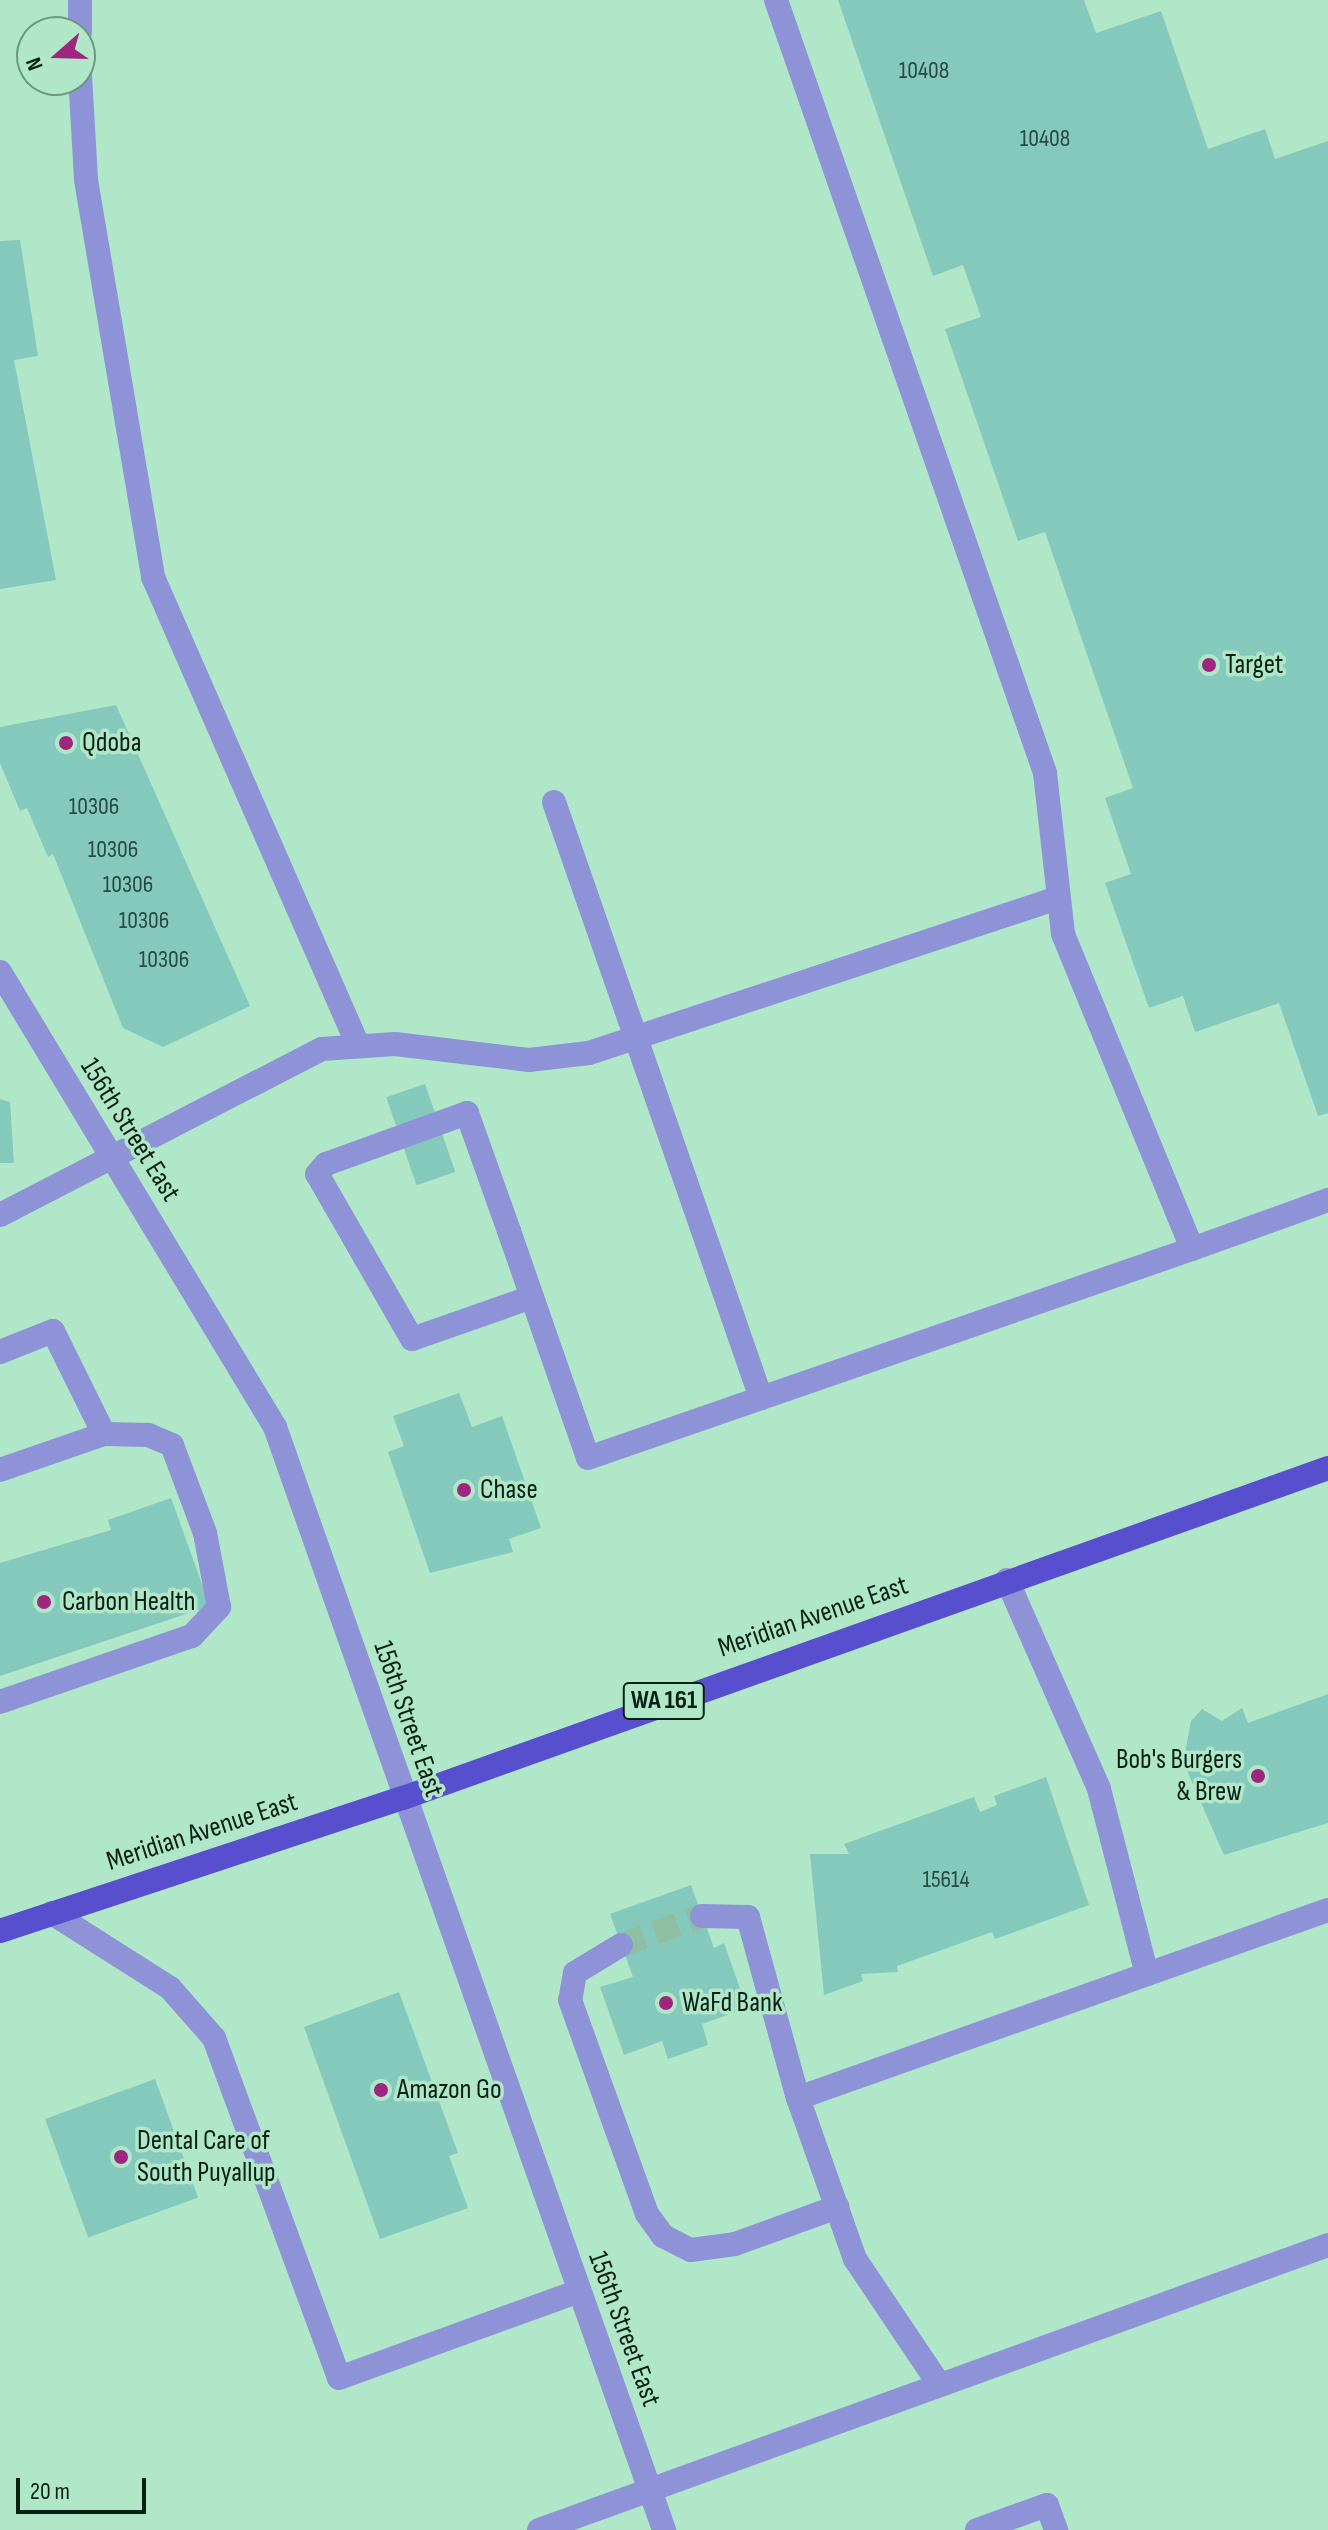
<!DOCTYPE html>
<style>
body{margin:0}
#map{position:relative;width:1328px;height:2530px;overflow:hidden;background:#afe7c8;font-family:"Sofia Sans Condensed",sans-serif}
div>[style]{position:absolute}
.building>*{inset:0;background:#84c9bb;transform-origin:0 0}
.minor-tunnel>*{height:24px;margin-top:-12px;transform-origin:0;background:repeating-linear-gradient(90deg,#8ebfa4 0 24px,transparent 0 36px)}
.minor>*{height:24px;margin:-12px;padding:0 12px;transform-origin:12px;border-radius:12px;background:#8e93d7}
.major>*{height:24px;margin:-12px;padding:0 12px;transform-origin:12px;border-radius:12px;background:#584fcf}
.dots>*{width:22px;height:22px;translate:-50% -50%;box-sizing:border-box;border:4px solid #afe7c8;border-radius:50%}
span{translate:-50% -50%;white-space:nowrap;text-align:center;line-height:1.15;-webkit-text-stroke:7px #afe7c8;paint-order:stroke}
.number-label{font-size:24px;color:#274a3e}
.number-label span{-webkit-text-stroke-width:0}
.shield-label span{padding:2px 6px;background:#afe7c8;border:2px solid;border-radius:6px;-webkit-text-stroke-width:0}
.shield-label{font-size:26px;color:#081f14;font-weight:700}
.poi-label{font-size:28px;color:#081f14}
.left{translate:0 -50%;text-align:left}
.right{translate:-100% -50%;text-align:right}
.street-label{font-size:28px;color:#081f14}
.north{position:absolute;left:16px;top:16px;width:80px;height:80px;box-sizing:border-box;background:#afe7c8;border:2px solid #6c9780;border-radius:50%;rotate:250deg;font-size:22px;font-weight:700;line-height:32px;text-align:center;color:#081f14}
.north::after{content:'';display:block;margin:auto;width:28px;height:36px;background:#9e267f;clip-path:polygon(50% 0,100% 100%,50% 72%,0 100%)}
.scale{position:absolute;left:16px;top:2478px;width:130px;height:36px;box-sizing:border-box;border:4px solid #081f14;border-top:0;padding-left:10px;font-size:24px;line-height:28px;white-space:nowrap;color:#081f14;-webkit-text-stroke:6px #afe7c8;paint-order:stroke}
</style>
<div id="map">
<div class="building">
<div style="clip-path:polygon(838px 0,1084px 0,1096px 33px,1161px 11px,1208px 149px,1265px 129px,1275px 159px,1328px 141px,1328px 1113px,1318px 1116px,1279px 1003px,1195px 1032px,1183px 996px,1149px 1008px,1105px 883px,1131px 874px,1105px 798px,1133px 788px,1045px 532px,1018px 541px,945px 329px,981px 317px,963px 265px,933px 276px)"></div>
<div style="clip-path:polygon(20px 240px,38px 356px,14px 360px,56px 580px,0 589px,0 241px)"></div>
<div style="clip-path:polygon(116px 705px,250px 1006px,163px 1047px,123px 1028px,53px 854px,48px 857px,27px 808px,20px 811px,0 763px,0 727px)"></div>
<div style="left:425px;top:1084px;width:93px;height:41px;rotate:71deg"></div>
<div style="clip-path:polygon(0 1099px,10px 1102px,14px 1163px,0 1163px)"></div>
<div style="clip-path:polygon(459px 1393px,472px 1427px,502px 1416px,541px 1528px,509px 1539px,513px 1552px,430px 1573px,388px 1452px,404px 1446px,393px 1416px)"></div>
<div style="clip-path:polygon(171px 1498px,210px 1606px,0 1676px,0 1563px,111px 1530px,108px 1520px)"></div>
<div style="clip-path:polygon(1328px 1694px,1328px 1823px,1224px 1855px,1184px 1764px,1197px 1759px,1185px 1753px,1191px 1721px,1202px 1709px,1222px 1721px,1242px 1708px,1248px 1723px)"></div>
<div style="clip-path:polygon(1046px 1777px,1089px 1905px,995px 1939px,992px 1932px,897px 1966px,898px 1972px,861px 1974px,863px 1981px,824px 1995px,810px 1854px,849px 1854px,844px 1844px,974px 1797px,980px 1812px,997px 1805px,994px 1796px)"></div>
<div style="clip-path:polygon(691px 1885px,714px 1948px,724px 1943px,747px 2008px,702px 2024px,708px 2045px,668px 2059px,662px 2041px,624px 2055px,600px 1987px,633px 1977px,610px 1914px)"></div>
<div style="clip-path:polygon(399px 1992px,458px 2153px,449px 2156px,468px 2208px,380px 2239px,304px 2027px)"></div>
<div style="left:155px;top:2079px;width:126px;height:117px;rotate:70deg"></div>
</div>
<div class="minor-tunnel">
<div style="left:621px;top:1945px;width:86px;rotate:-19.7deg"></div>
</div>
<div class="minor">
<div style="left:776px;top:0;width:818px;rotate:70.81deg"></div>
<div style="left:1045px;top:773px;width:162px;rotate:83.6deg"></div>
<div style="left:1063px;top:934px;width:340px;rotate:67.7deg"></div>
<div style="left:1192px;top:1249px;width:145px;rotate:-19.8deg"></div>
<div style="left:80px;top:32px;width:32px;rotate:-90deg"></div>
<div style="left:80px;top:75px;width:105px;rotate:86.7deg"></div>
<div style="left:86px;top:180px;width:403px;rotate:80.4deg"></div>
<div style="left:153px;top:577px;width:509px;rotate:66.36deg"></div>
<div style="left:554px;top:802px;width:631px;rotate:70.85deg"></div>
<div style="left:0;top:972px;width:532px;rotate:58.85deg"></div>
<div style="left:275px;top:1427px;width:1170px;rotate:70.57deg"></div>
<div style="left:0;top:1215px;width:362px;rotate:-27.3deg"></div>
<div style="left:322px;top:1049px;width:73px;rotate:-3.9deg"></div>
<div style="left:395px;top:1044px;width:135px;rotate:6.8deg"></div>
<div style="left:529px;top:1060px;width:60px;rotate:-6.7deg"></div>
<div style="left:589px;top:1053px;width:490px;rotate:-18.3deg"></div>
<div style="left:532px;top:1297px;width:127px;rotate:160.7deg"></div>
<div style="left:412px;top:1339px;width:190px;rotate:-119.9deg"></div>
<div style="left:317px;top:1174px;width:13px;rotate:-48deg"></div>
<div style="left:326px;top:1164px;width:150px;rotate:-19.9deg"></div>
<div style="left:467px;top:1113px;width:125px;rotate:70.4deg"></div>
<div style="left:509px;top:1231px;width:240px;rotate:70.8deg"></div>
<div style="left:588px;top:1458px;width:639px;rotate:-19.09deg"></div>
<div style="left:0;top:1352px;width:57px;rotate:-21.6deg"></div>
<div style="left:53px;top:1331px;width:115px;rotate:63.7deg"></div>
<div style="left:104px;top:1434px;width:110px;rotate:160.9deg"></div>
<div style="left:1007px;top:1580px;width:228px;rotate:66.2deg"></div>
<div style="left:1099px;top:1789px;width:191px;rotate:75.5deg"></div>
<div style="left:0;top:1702px;width:203px;rotate:-19deg"></div>
<div style="left:192px;top:1636px;width:40px;rotate:-47deg"></div>
<div style="left:219px;top:1607px;width:75px;rotate:-100.7deg"></div>
<div style="left:205px;top:1533px;width:94px;rotate:-110.6deg"></div>
<div style="left:172px;top:1445px;width:26px;rotate:-157deg"></div>
<div style="left:148px;top:1435px;width:44px;rotate:-178.7deg"></div>
<div style="left:52px;top:1913px;width:140px;rotate:32.4deg"></div>
<div style="left:170px;top:1988px;width:67px;rotate:48.7deg"></div>
<div style="left:214px;top:2038px;width:362px;rotate:69.8deg"></div>
<div style="left:339px;top:2378px;width:255px;rotate:-19.9deg"></div>
<div style="left:702px;top:1916px;width:46px;rotate:1.2deg"></div>
<div style="left:748px;top:1917px;width:188px;rotate:74.6deg"></div>
<div style="left:621px;top:1945px;width:54px;rotate:148.7deg"></div>
<div style="left:575px;top:1973px;width:27px;rotate:100deg"></div>
<div style="left:570px;top:2000px;width:227px;rotate:70.2deg"></div>
<div style="left:647px;top:2214px;width:27px;rotate:54deg"></div>
<div style="left:663px;top:2236px;width:31px;rotate:27deg"></div>
<div style="left:691px;top:2250px;width:44px;rotate:-7.8deg"></div>
<div style="left:735px;top:2244px;width:109px;rotate:-19.9deg"></div>
<div style="left:939px;top:2384px;width:151px;rotate:-123.9deg"></div>
<div style="left:855px;top:2259px;width:171px;rotate:-109.5deg"></div>
<div style="left:798px;top:2098px;width:562px;rotate:-19.53deg"></div>
<div style="left:539px;top:2530px;width:839px;rotate:-19.86deg"></div>
<div style="left:977px;top:2530px;width:74px;rotate:-19.7deg"></div>
<div style="left:1047px;top:2505px;width:27px;rotate:70deg"></div>
</div>
<div class="major">
<div style="left:0;top:1931px;width:424px;rotate:-18.3deg"></div>
<div style="left:403px;top:1798px;width:982px;rotate:-19.63deg"></div>
</div>
<div class="dots">
<div style="left:1209px;top:665px;background:#9e267f"></div>
<div style="left:66px;top:743px;background:#9e267f"></div>
<div style="left:464px;top:1490px;background:#9e267f"></div>
<div style="left:44px;top:1602px;background:#9e267f"></div>
<div style="left:1258px;top:1776px;background:#9e267f"></div>
<div style="left:666px;top:2003px;background:#9e267f"></div>
<div style="left:381px;top:2090px;background:#9e267f"></div>
<div style="left:121px;top:2157px;background:#9e267f"></div>
</div>
<div class="number-label">
<span style="left:924px;top:71px">10408</span>
<span style="left:1045px;top:139px">10408</span>
<span style="left:94px;top:807px">10306</span>
<span style="left:113px;top:850px">10306</span>
<span style="left:128px;top:885px">10306</span>
<span style="left:144px;top:921px">10306</span>
<span style="left:164px;top:960px">10306</span>
<span style="left:946px;top:1880px">15614</span>
</div>
<div class="shield-label">
<span style="left:664px;top:1701px">WA 161</span>
</div>
<div class="poi-label">
<span class="left" style="left:1225px;top:665px">Target</span>
<span class="left" style="left:82px;top:743px">Qdoba</span>
<span class="left" style="left:480px;top:1490px">Chase</span>
<span class="left" style="left:62px;top:1602px">Carbon Health</span>
<span class="right" style="left:1242px;top:1776px">Bob's Burgers<br>&amp; Brew</span>
<span class="left" style="left:682px;top:2003px">WaFd Bank</span>
<span class="left" style="left:397px;top:2090px">Amazon Go</span>
<span class="left" style="left:137px;top:2157px">Dental Care of<br>South Puyallup</span>
</div>
<div class="street-label">
<span style="left:130px;top:1130px;rotate:58deg">156th Street East</span>
<span style="left:813px;top:1617px;rotate:-19deg">Meridian Avenue East</span>
<span style="left:408px;top:1719px;rotate:71deg">156th Street East</span>
<span style="left:202px;top:1832px;rotate:-18deg">Meridian Avenue East</span>
<span style="left:624px;top:2329px;rotate:70deg">156th Street East</span>
</div>
<div class="north">N</div>
<div class="scale">20 m</div>
</div>
